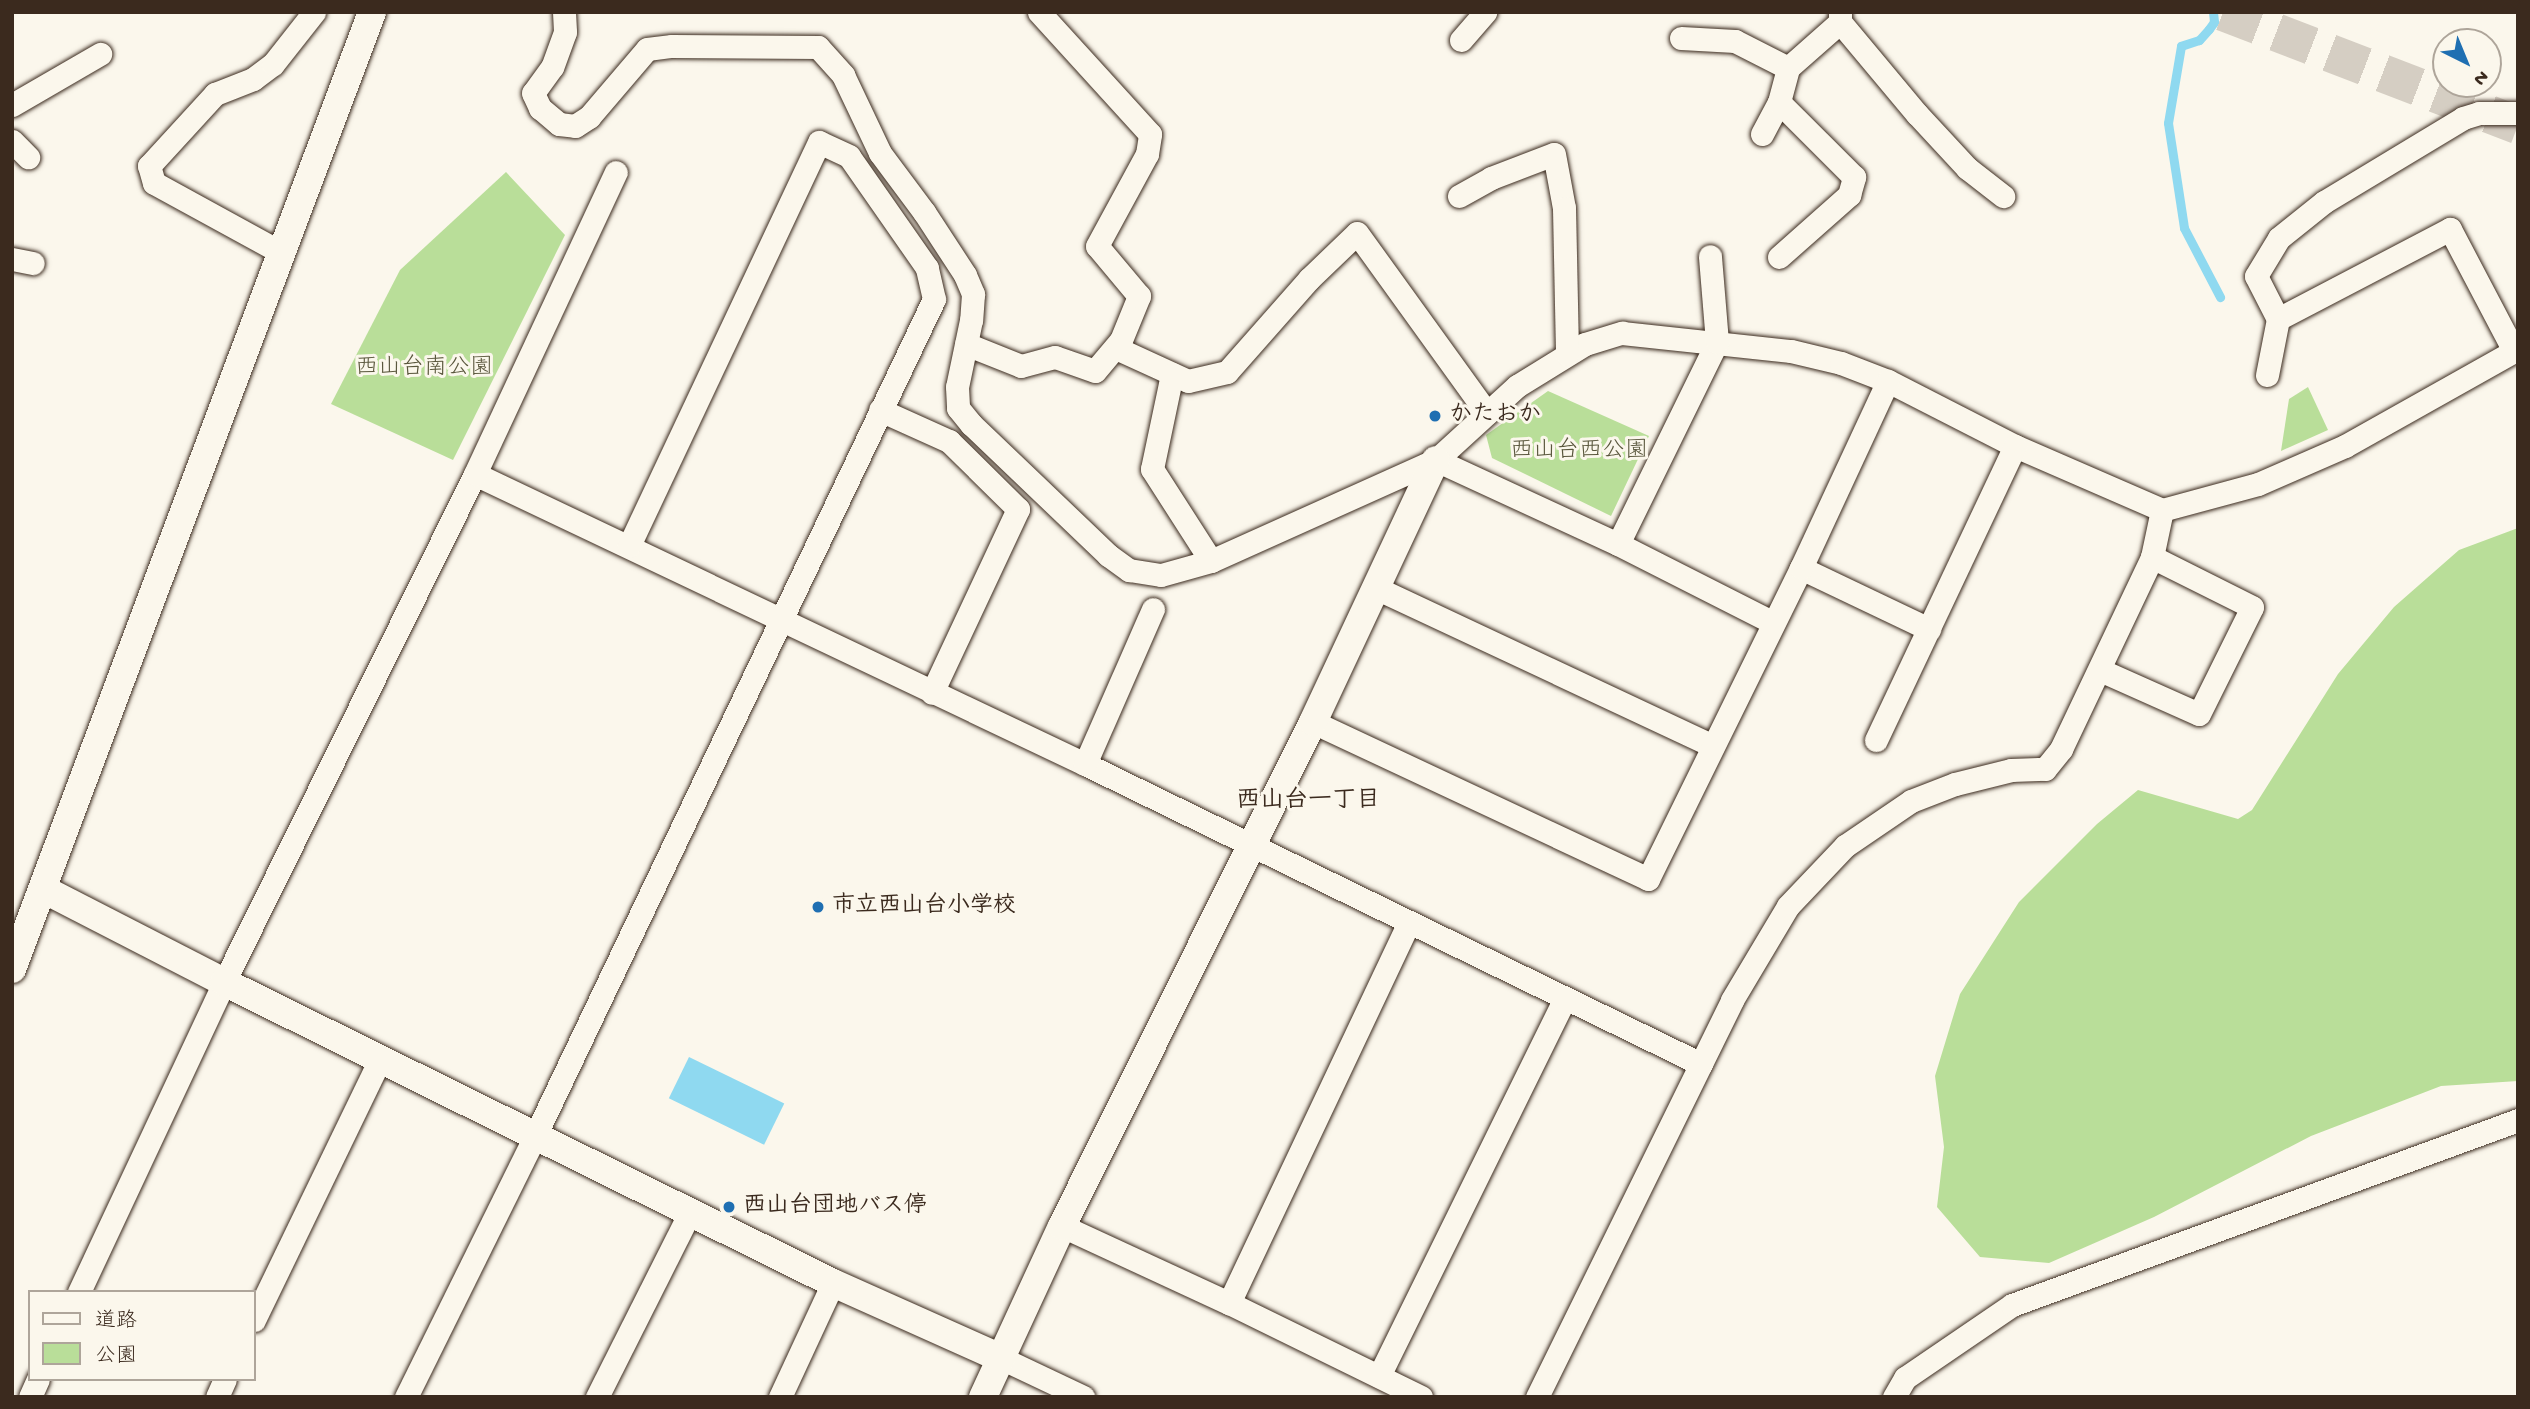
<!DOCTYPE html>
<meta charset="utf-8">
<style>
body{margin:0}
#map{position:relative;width:2530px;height:1409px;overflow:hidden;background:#fbf7ec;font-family:"Gochi Hand","Klee One",sans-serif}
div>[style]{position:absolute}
.green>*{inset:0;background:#b9de99}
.water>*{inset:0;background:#8fd9f0;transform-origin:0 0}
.stream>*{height:9px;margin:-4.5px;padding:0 4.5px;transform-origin:4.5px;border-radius:4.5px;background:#8fd9f0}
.motorway-tunnel>*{height:38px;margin-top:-19px;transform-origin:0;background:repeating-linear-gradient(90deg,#d5cec3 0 38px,transparent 0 57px)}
.roads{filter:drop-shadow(0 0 2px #3b2a1e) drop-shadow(0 0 2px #3b2a1e)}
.minor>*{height:23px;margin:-11.5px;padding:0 11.5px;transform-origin:11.5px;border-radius:11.5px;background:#fbf7ec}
.tertiary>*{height:28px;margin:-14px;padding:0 14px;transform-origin:14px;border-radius:14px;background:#fbf7ec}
.dots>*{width:19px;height:19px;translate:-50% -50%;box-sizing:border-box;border:4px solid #fbf7ec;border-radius:50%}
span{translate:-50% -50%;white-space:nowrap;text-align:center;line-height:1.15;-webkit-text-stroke:6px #fbf7ec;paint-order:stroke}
.park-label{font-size:23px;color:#5a573d}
.poi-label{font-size:23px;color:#3b2a1e;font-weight:700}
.left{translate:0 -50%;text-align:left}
.neighbourhood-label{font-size:24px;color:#3b2a1e;font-weight:700}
.frame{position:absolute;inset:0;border:14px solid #3b2a1e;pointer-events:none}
.legend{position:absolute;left:28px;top:1290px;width:228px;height:91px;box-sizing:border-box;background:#fbf7ec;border:2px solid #aea59a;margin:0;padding:9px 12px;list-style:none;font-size:21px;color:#3b2a1e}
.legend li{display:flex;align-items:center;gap:14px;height:35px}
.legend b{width:35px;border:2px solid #aea59a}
.north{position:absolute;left:2432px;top:28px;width:70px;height:70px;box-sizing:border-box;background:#fbf7ec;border:2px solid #aea59a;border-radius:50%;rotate:137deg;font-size:19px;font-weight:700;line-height:28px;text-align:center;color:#3b2a1e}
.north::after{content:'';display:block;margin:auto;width:24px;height:32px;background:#1f6fb2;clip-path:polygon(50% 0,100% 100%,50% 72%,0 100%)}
</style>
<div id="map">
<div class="green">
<div style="clip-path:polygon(506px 172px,565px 235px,453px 460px,331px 404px,400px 270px)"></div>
<div style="clip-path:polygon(2308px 387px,2328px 430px,2281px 451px,2289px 399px)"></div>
<div style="clip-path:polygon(1548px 391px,1649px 436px,1611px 516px,1492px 458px,1486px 435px)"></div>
<div style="clip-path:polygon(2518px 528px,2518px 1081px,2441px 1086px,2311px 1136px,2154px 1217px,2049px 1263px,1980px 1257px,1937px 1207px,1944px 1147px,1935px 1076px,1960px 994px,2019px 902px,2097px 824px,2138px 790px,2238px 819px,2252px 810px,2338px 674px,2394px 607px,2459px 550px)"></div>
</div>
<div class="water">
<div style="left:689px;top:1057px;width:106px;height:46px;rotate:26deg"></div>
</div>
<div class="stream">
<div style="left:2213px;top:12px;width:10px;rotate:84deg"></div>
<div style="left:2214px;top:22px;width:9px;rotate:126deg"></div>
<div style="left:2209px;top:29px;width:15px;rotate:132deg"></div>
<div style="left:2199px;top:40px;width:19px;rotate:162deg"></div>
<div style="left:2181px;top:46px;width:78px;rotate:99.6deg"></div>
<div style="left:2168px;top:123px;width:106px;rotate:81.3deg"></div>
<div style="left:2184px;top:228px;width:78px;rotate:62.4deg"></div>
</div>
<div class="motorway-tunnel">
<div style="left:2223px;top:12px;width:316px;rotate:21deg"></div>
</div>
<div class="roads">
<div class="minor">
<div style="left:564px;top:12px;width:20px;rotate:87deg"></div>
<div style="left:565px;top:32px;width:37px;rotate:110deg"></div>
<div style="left:552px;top:67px;width:32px;rotate:126deg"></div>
<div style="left:533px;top:93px;width:17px;rotate:65deg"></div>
<div style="left:540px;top:108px;width:25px;rotate:40deg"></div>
<div style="left:559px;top:124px;width:16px;rotate:7deg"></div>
<div style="left:575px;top:126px;width:17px;rotate:-33deg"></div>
<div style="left:589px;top:117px;width:89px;rotate:-49.5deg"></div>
<div style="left:647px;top:49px;width:25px;rotate:-7deg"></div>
<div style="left:672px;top:46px;width:146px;rotate:0.4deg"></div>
<div style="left:818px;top:47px;width:38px;rotate:48deg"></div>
<div style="left:843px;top:75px;width:86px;rotate:64.6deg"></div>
<div style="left:880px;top:153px;width:74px;rotate:53.3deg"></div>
<div style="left:924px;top:212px;width:75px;rotate:56.9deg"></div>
<div style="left:965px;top:275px;width:21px;rotate:67deg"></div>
<div style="left:973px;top:294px;width:26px;rotate:94deg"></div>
<div style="left:971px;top:320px;width:68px;rotate:101.8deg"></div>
<div style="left:957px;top:387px;width:21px;rotate:87deg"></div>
<div style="left:958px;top:408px;width:21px;rotate:51deg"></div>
<div style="left:971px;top:424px;width:190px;rotate:43.7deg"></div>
<div style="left:1108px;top:555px;width:26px;rotate:36deg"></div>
<div style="left:1129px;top:570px;width:32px;rotate:9deg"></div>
<div style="left:1161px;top:575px;width:52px;rotate:-15.6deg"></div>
<div style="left:1211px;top:561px;width:247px;rotate:-24.2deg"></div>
<div style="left:1436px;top:460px;width:110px;rotate:-42.4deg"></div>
<div style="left:1517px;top:386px;width:80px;rotate:-31.7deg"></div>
<div style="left:1585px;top:344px;width:39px;rotate:-17deg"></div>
<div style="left:1622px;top:333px;width:170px;rotate:6.1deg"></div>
<div style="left:1791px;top:351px;width:51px;rotate:13.5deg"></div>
<div style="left:1841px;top:363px;width:50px;rotate:21deg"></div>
<div style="left:1888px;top:381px;width:143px;rotate:27.1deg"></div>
<div style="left:2015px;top:446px;width:160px;rotate:23.5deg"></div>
<div style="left:2162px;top:510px;width:99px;rotate:-15.2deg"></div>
<div style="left:2258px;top:484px;width:95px;rotate:-23.6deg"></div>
<div style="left:2345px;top:446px;width:194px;rotate:-29.3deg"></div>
<div style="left:2514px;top:351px;width:138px;rotate:-117.7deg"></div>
<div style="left:2450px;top:229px;width:194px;rotate:152.4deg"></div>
<div style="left:2278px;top:319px;width:48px;rotate:-117.1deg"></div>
<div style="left:2256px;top:276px;width:44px;rotate:-58.8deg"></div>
<div style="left:2279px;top:238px;width:58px;rotate:-38.7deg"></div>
<div style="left:2324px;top:202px;width:162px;rotate:-31.1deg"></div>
<div style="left:2463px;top:118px;width:17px;rotate:-17deg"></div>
<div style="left:2479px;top:113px;width:39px"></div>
<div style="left:1840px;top:12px;width:10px;rotate:90deg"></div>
<div style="left:1840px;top:22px;width:120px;rotate:50.1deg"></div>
<div style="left:1917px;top:114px;width:74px;rotate:47.2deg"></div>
<div style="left:1967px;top:168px;width:46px;rotate:37.9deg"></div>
<div style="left:1681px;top:38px;width:54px;rotate:3.2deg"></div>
<div style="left:1735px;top:41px;width:59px;rotate:27deg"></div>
<div style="left:1461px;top:40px;width:37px;rotate:-49deg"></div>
<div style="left:12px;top:105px;width:102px;rotate:-30.1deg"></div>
<div style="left:1762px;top:134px;width:36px;rotate:-62deg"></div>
<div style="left:12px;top:141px;width:23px;rotate:45deg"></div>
<div style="left:1459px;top:196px;width:37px;rotate:-29deg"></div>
<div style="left:1491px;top:178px;width:67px;rotate:-20.9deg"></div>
<div style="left:1554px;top:154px;width:55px;rotate:79.5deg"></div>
<div style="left:1564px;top:208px;width:146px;rotate:88.8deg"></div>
<div style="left:282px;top:253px;width:146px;rotate:-151.3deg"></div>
<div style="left:154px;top:183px;width:18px;rotate:-106deg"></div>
<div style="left:149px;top:166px;width:98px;rotate:-47.5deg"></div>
<div style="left:215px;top:94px;width:41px;rotate:-21.5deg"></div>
<div style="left:253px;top:79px;width:25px;rotate:-37deg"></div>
<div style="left:273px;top:64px;width:66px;rotate:-51.7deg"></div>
<div style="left:1779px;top:257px;width:94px;rotate:-41.5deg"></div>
<div style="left:1849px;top:195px;width:19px;rotate:-74deg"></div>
<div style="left:1854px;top:177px;width:106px;rotate:-135deg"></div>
<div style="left:1779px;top:102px;width:35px;rotate:-75deg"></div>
<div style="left:1788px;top:68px;width:69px;rotate:-41.5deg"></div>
<div style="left:12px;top:259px;width:21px;rotate:11deg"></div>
<div style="left:966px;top:344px;width:59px;rotate:21.8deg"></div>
<div style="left:1021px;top:366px;width:35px;rotate:-15deg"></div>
<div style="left:1055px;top:357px;width:42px;rotate:19.3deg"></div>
<div style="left:1095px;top:371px;width:40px;rotate:-50deg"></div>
<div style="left:1121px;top:340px;width:48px;rotate:-67.8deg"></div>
<div style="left:1139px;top:296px;width:65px;rotate:-130deg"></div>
<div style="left:1097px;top:246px;width:105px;rotate:-61.5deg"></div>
<div style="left:1147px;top:154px;width:20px;rotate:-81deg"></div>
<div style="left:1150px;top:134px;width:165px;rotate:-132.3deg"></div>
<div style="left:1116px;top:348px;width:79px;rotate:24.6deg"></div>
<div style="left:1188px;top:381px;width:40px;rotate:-13deg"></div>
<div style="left:1227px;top:372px;width:124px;rotate:-48.6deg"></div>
<div style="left:1309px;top:279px;width:66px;rotate:-43.8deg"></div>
<div style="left:1357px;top:233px;width:222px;rotate:54.2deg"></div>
<div style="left:1172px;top:374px;width:97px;rotate:101.9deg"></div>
<div style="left:1152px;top:469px;width:109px;rotate:57.3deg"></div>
<div style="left:2267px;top:375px;width:57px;rotate:-78.9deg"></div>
<div style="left:880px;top:410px;width:76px;rotate:24.2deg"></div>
<div style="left:949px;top:441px;width:97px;rotate:44.6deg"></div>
<div style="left:1018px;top:509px;width:203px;rotate:115.1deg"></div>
<div style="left:1436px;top:460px;width:200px;rotate:24.8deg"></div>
<div style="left:1618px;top:544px;width:173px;rotate:26.9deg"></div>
<div style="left:475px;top:474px;width:675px;rotate:25.43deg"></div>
<div style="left:1085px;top:764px;width:685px;rotate:25.97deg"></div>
<div style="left:1618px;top:544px;width:225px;rotate:-63.9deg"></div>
<div style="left:1717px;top:342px;width:86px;rotate:-94.7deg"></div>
<div style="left:1801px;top:568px;width:142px;rotate:25.5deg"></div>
<div style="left:1376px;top:588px;width:372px;rotate:25.1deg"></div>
<div style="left:2100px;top:670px;width:108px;rotate:24deg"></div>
<div style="left:2199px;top:714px;width:119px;rotate:-63.6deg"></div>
<div style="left:2252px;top:607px;width:112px;rotate:-153.4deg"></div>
<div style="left:1313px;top:722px;width:370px;rotate:25.1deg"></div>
<div style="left:1648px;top:879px;width:347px;rotate:-63.8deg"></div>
<div style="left:1801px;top:568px;width:206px;rotate:-65.1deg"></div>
<div style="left:1876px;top:740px;width:325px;rotate:-64.7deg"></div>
<div style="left:1085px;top:764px;width:169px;rotate:-66.3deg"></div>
<div style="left:1062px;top:1226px;width:184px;rotate:24.8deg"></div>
<div style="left:1229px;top:1303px;width:214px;rotate:26.1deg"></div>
<div style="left:79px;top:1292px;width:342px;rotate:-64.9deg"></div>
<div style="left:224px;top:982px;width:567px;rotate:-63.71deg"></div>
<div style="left:475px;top:474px;width:333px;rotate:-65deg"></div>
<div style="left:1229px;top:1303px;width:419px;rotate:-64.7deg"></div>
<div style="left:254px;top:1320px;width:290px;rotate:-64.2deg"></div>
<div style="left:1001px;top:1358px;width:91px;rotate:25.4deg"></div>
<div style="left:1379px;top:1376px;width:419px;rotate:-63.8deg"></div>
<div style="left:30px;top:1397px;width:20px;rotate:-66deg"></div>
<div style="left:217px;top:1397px;width:20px;rotate:-66deg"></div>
<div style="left:406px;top:1397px;width:291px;rotate:-63.7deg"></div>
<div style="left:535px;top:1136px;width:927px;rotate:-64.51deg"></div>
<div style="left:934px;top:299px;width:32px;rotate:-103deg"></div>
<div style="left:927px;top:268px;width:136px;rotate:-124.9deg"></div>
<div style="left:849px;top:156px;width:33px;rotate:-155deg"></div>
<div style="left:819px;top:142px;width:446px;rotate:115.2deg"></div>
<div style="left:597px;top:1397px;width:207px;rotate:-63.3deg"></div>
<div style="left:780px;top:1397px;width:126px;rotate:-65.1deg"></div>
<div style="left:1537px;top:1397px;width:442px;rotate:-63.8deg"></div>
<div style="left:1732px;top:1000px;width:109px;rotate:-59.2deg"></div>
<div style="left:1788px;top:906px;width:83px;rotate:-46.5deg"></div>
<div style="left:1845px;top:846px;width:80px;rotate:-34.3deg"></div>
<div style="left:1911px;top:801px;width:47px;rotate:-21.1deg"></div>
<div style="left:1955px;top:784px;width:58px;rotate:-14deg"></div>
<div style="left:2011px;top:770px;width:34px;rotate:-2deg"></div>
<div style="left:2045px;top:769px;width:26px;rotate:-51deg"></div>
<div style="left:2061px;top:749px;width:212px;rotate:-64.6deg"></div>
<div style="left:2152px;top:557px;width:48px;rotate:-78deg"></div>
<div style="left:1894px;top:1397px;width:22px;rotate:-60deg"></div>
<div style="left:1905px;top:1378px;width:130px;rotate:-34.3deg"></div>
<div style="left:2012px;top:1305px;width:539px;rotate:-20.08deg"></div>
</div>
<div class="tertiary">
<div style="left:43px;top:889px;width:203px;rotate:27.2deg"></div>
<div style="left:224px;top:982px;width:679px;rotate:26.3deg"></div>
<div style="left:833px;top:1283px;width:184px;rotate:24.1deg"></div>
<div style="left:12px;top:969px;width:1022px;rotate:-69.38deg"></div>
<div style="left:983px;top:1397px;width:188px;rotate:-65.2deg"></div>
<div style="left:1062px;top:1226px;width:563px;rotate:-63.53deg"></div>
<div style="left:1313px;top:722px;width:289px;rotate:-64.9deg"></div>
</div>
</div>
<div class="dots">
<div style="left:1435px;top:416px;background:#1f6fb2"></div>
<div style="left:818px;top:907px;background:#1f6fb2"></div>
<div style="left:729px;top:1207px;background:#1f6fb2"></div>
</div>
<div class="park-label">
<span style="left:424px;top:369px">西山台南公園</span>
<span style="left:1579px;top:452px">西山台西公園</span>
</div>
<div class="poi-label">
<span class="left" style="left:1449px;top:416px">かたおか</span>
<span class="left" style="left:832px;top:907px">市立西山台小学校</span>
<span class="left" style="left:743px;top:1207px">西山台団地バス停</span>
</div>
<div class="neighbourhood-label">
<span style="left:1308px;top:802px">西山台一丁目</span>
</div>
<div class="frame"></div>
<ul class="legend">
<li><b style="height:9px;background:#fbf7ec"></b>道路</li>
<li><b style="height:19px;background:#b9de99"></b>公園</li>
</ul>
<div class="north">N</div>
</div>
